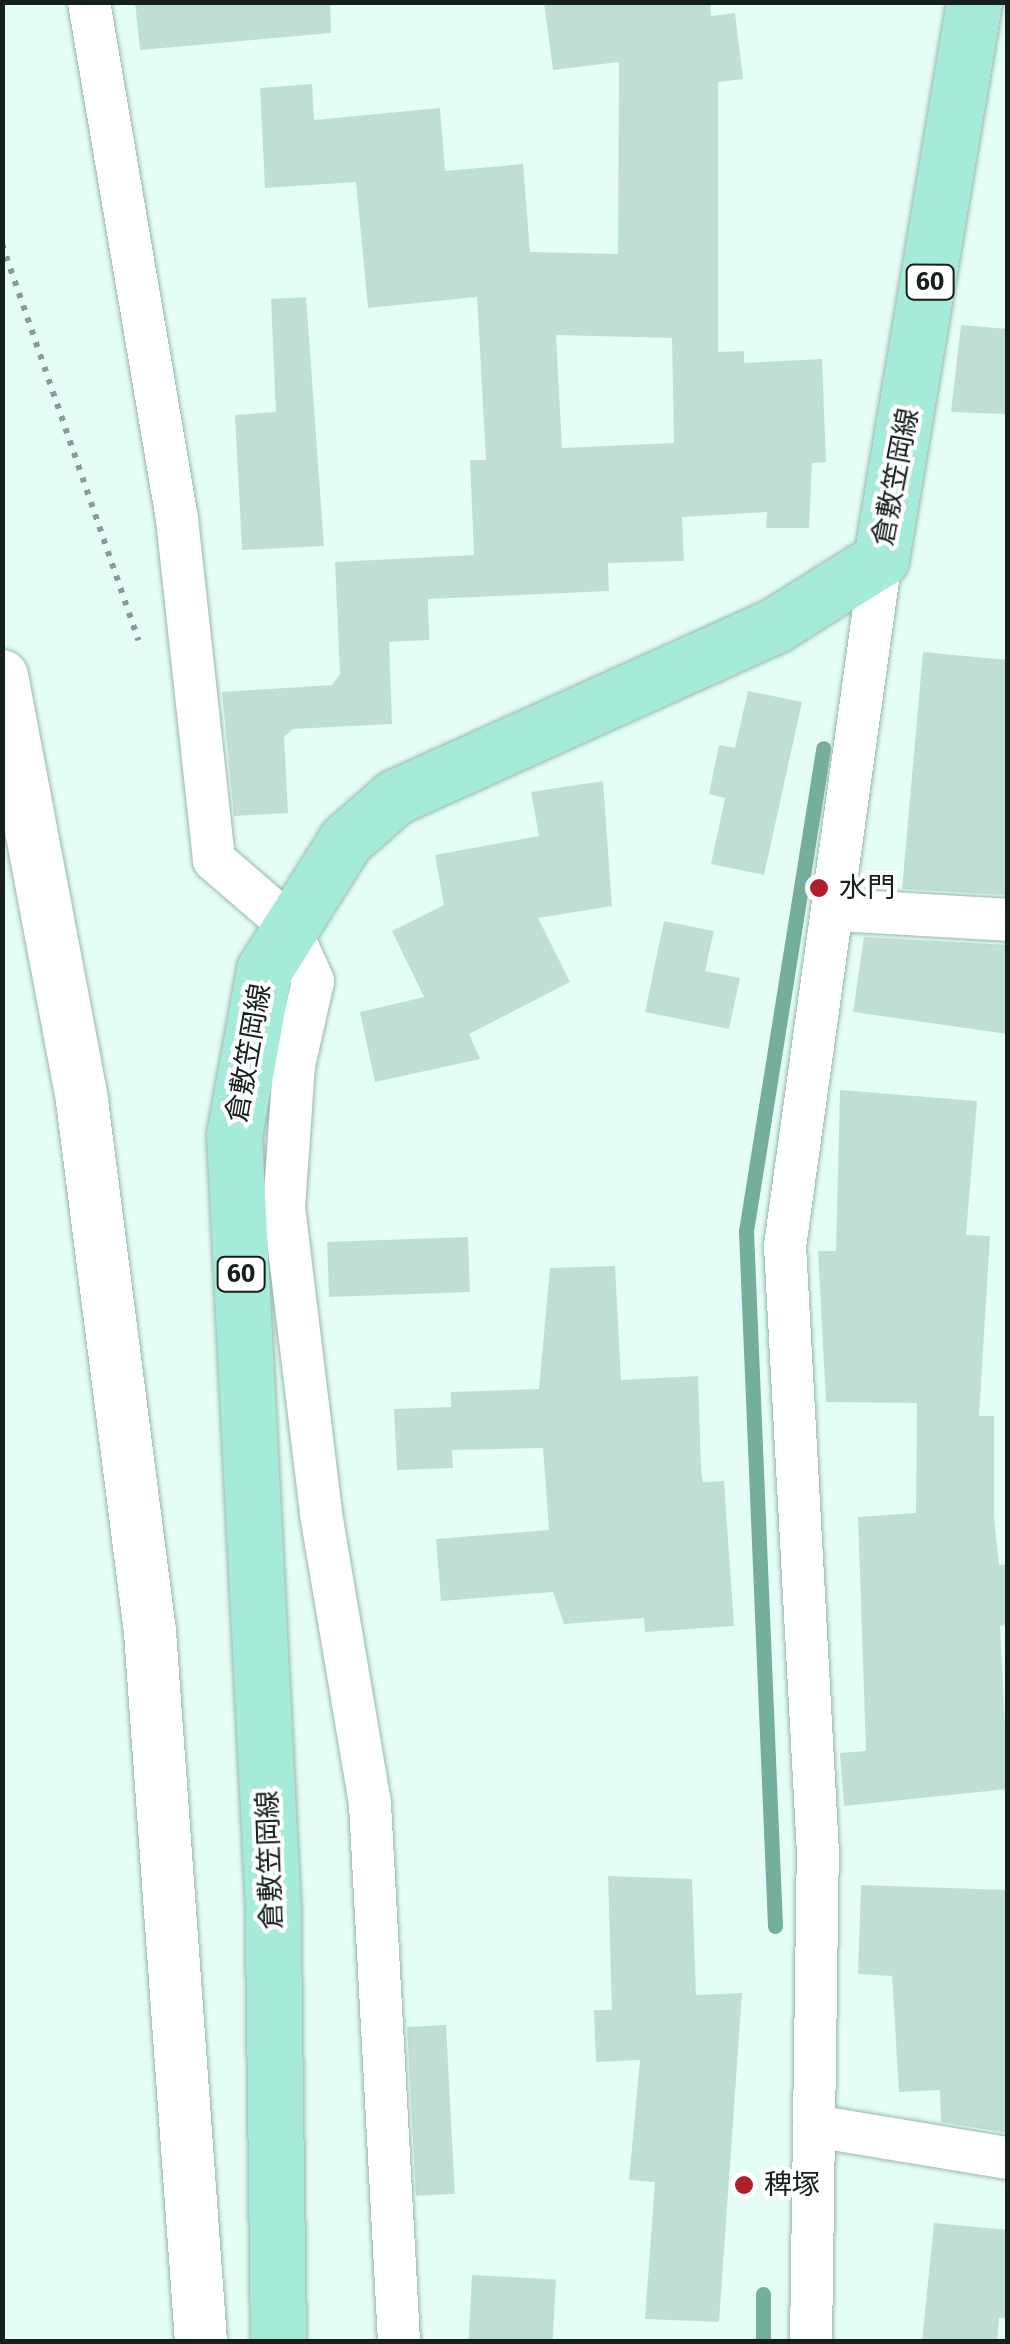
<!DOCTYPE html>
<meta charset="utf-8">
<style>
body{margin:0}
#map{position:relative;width:1010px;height:2344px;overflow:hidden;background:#e4fef5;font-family:"Fira Sans","Noto Sans JP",sans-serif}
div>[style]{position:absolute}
.stream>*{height:15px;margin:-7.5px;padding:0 7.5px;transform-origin:7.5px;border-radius:7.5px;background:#75ae9d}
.building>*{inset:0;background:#bfdfd5;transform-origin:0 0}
.path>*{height:6px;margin-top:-3px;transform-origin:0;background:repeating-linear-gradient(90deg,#889b95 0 5px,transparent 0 13px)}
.roads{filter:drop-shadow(0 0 2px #99b7ae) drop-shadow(0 0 2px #99b7ae)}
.minor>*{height:42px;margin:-21px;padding:0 21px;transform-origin:21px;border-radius:21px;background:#fff}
.tertiary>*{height:52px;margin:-26px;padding:0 26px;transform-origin:26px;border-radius:26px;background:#fff}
.primary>*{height:55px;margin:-27.5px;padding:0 27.5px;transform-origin:27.5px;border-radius:27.5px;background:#a6ebd9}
.dots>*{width:28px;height:28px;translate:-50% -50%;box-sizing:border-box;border:5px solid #fff;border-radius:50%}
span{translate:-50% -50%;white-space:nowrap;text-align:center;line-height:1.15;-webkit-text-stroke:8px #fff;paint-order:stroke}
.shield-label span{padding:2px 8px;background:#fff;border:2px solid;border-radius:8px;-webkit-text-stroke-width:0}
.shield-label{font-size:25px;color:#15201d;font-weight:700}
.street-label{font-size:28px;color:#15201d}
.poi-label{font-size:28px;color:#15201d}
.left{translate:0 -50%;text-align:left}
.frame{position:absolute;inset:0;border:5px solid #15201d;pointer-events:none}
</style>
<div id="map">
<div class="stream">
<div style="left:775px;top:1926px;width:696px;rotate:-92.39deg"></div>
<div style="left:746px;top:1231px;width:489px;rotate:-80.9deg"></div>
<div style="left:763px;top:2342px;width:48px;rotate:-90deg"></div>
</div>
<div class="building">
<div style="clip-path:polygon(135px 2px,330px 2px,331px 33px,140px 50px)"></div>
<div style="clip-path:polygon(evenodd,544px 2px,710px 2px,711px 16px,735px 13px,743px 79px,718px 82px,718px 352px,744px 351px,744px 363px,822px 359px,826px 462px,812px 463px,809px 528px,766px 528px,767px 512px,682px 517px,684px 561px,608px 563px,609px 591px,428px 599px,429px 640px,389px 642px,392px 724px,293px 729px,284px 737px,288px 813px,234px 816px,222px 692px,332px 685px,340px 674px,335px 562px,474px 555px,470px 460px,486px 460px,477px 297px,368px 308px,356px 182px,265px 188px,260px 88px,312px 84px,314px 120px,440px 108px,445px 171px,523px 164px,530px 252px,618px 254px,619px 62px,553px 70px,544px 2px,556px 335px,672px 338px,674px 443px,562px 448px,556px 335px)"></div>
<div style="clip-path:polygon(306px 297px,324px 546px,242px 550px,235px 415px,276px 412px,271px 299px)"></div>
<div style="clip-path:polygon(961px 325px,1008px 329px,1008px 414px,951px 412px)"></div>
<div style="clip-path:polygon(923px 652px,1008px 660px,1008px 895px,902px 889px)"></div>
<div style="clip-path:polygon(748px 691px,802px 702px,764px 875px,711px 864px,725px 798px,709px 794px,719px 745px,735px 748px)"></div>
<div style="clip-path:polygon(603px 781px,612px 906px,538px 918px,570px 982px,469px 1034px,480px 1059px,375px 1082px,360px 1012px,424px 997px,392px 931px,444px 905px,435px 855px,539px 836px,531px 792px)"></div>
<div style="clip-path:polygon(664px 921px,714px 931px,705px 971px,740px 978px,729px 1029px,645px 1012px)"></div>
<div style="clip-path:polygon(864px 937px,1008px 945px,1008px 1034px,853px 1012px)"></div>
<div style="clip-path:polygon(840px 1090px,977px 1101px,966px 1235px,990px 1236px,979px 1416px,994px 1416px,994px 1517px,999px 1565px,1008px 1564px,1008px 1625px,1000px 1626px,1008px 1789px,844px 1806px,840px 1753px,866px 1751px,858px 1517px,916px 1513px,917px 1403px,826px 1402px,818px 1251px,836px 1251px)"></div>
<div style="left:468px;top:1237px;width:55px;height:141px;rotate:88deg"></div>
<div style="clip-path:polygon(615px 1266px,621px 1380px,698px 1376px,701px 1471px,703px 1482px,724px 1481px,734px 1626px,645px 1632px,644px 1618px,564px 1624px,553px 1592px,441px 1601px,436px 1539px,549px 1530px,543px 1448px,452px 1450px,453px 1468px,397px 1470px,394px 1409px,451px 1407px,451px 1392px,539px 1389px,550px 1268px)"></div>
<div style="clip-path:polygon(608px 1876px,692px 1879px,696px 1995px,742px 1993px,719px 2322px,645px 2319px,655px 2182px,629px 2180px,640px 2060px,596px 2062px,594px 2010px,612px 2010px)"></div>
<div style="clip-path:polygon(861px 1885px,1008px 1890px,1008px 2133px,941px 2122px,940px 2090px,899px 2092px,892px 1976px,858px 1974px)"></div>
<div style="left:446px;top:2025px;width:169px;height:39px;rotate:87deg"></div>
<div style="clip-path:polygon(934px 2223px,1008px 2230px,1008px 2318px,999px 2318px,997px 2342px,922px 2342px)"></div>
<div style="left:472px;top:2275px;width:84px;height:67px;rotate:3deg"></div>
</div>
<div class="path">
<div style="left:2px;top:244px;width:419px;rotate:71deg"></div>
</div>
<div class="roads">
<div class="minor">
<div style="left:89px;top:2px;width:524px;rotate:80.34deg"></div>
<div style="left:177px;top:519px;width:343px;rotate:83.8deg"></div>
<div style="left:214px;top:860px;width:96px;rotate:40.8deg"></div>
<div style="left:287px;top:923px;width:64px;rotate:65.9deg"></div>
<div style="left:313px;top:981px;width:86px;rotate:102.7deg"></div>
<div style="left:294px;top:1065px;width:142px;rotate:94deg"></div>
<div style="left:284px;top:1207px;width:309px;rotate:83.1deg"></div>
<div style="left:321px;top:1514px;width:294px;rotate:80.4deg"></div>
<div style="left:370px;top:1804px;width:539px;rotate:86.91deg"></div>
<div style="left:837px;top:910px;width:171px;rotate:3.3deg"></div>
<div style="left:814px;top:2126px;width:197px;rotate:9.4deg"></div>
<div style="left:811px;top:2342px;width:489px;rotate:-89.2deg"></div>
<div style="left:818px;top:1853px;width:608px;rotate:-93.11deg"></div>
<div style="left:785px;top:1246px;width:694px;rotate:-82.05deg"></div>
</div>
<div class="tertiary">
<div style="left:2px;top:676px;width:432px;rotate:79.3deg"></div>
<div style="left:82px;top:1101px;width:535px;rotate:82.7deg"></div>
<div style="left:150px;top:1632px;width:712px;rotate:85.89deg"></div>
</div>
<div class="primary">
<div style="left:278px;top:2342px;width:432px;rotate:-90.7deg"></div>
<div style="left:273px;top:1910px;width:776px;rotate:-92.88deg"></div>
<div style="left:234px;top:1135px;width:168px;rotate:-79.7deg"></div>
<div style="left:264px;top:970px;width:154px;rotate:-57.8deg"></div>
<div style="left:346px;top:840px;width:65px;rotate:-41.3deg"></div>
<div style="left:395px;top:797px;width:416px;rotate:-24.3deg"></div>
<div style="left:774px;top:626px;width:126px;rotate:-32.1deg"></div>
<div style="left:881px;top:559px;width:565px;rotate:-80.52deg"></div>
</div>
</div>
<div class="dots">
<div style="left:819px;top:888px;background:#b11f28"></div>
<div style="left:744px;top:2185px;background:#b11f28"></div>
</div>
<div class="shield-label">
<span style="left:930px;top:282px">60</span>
<span style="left:241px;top:1274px">60</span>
</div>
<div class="street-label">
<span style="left:896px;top:477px;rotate:-79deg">倉敷笠岡線</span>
<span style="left:249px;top:1053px;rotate:-80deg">倉敷笠岡線</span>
<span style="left:270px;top:1860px;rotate:-92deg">倉敷笠岡線</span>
</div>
<div class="poi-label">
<span class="left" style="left:839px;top:888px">水門</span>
<span class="left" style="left:764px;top:2185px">稗塚</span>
</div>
<div class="frame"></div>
</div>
